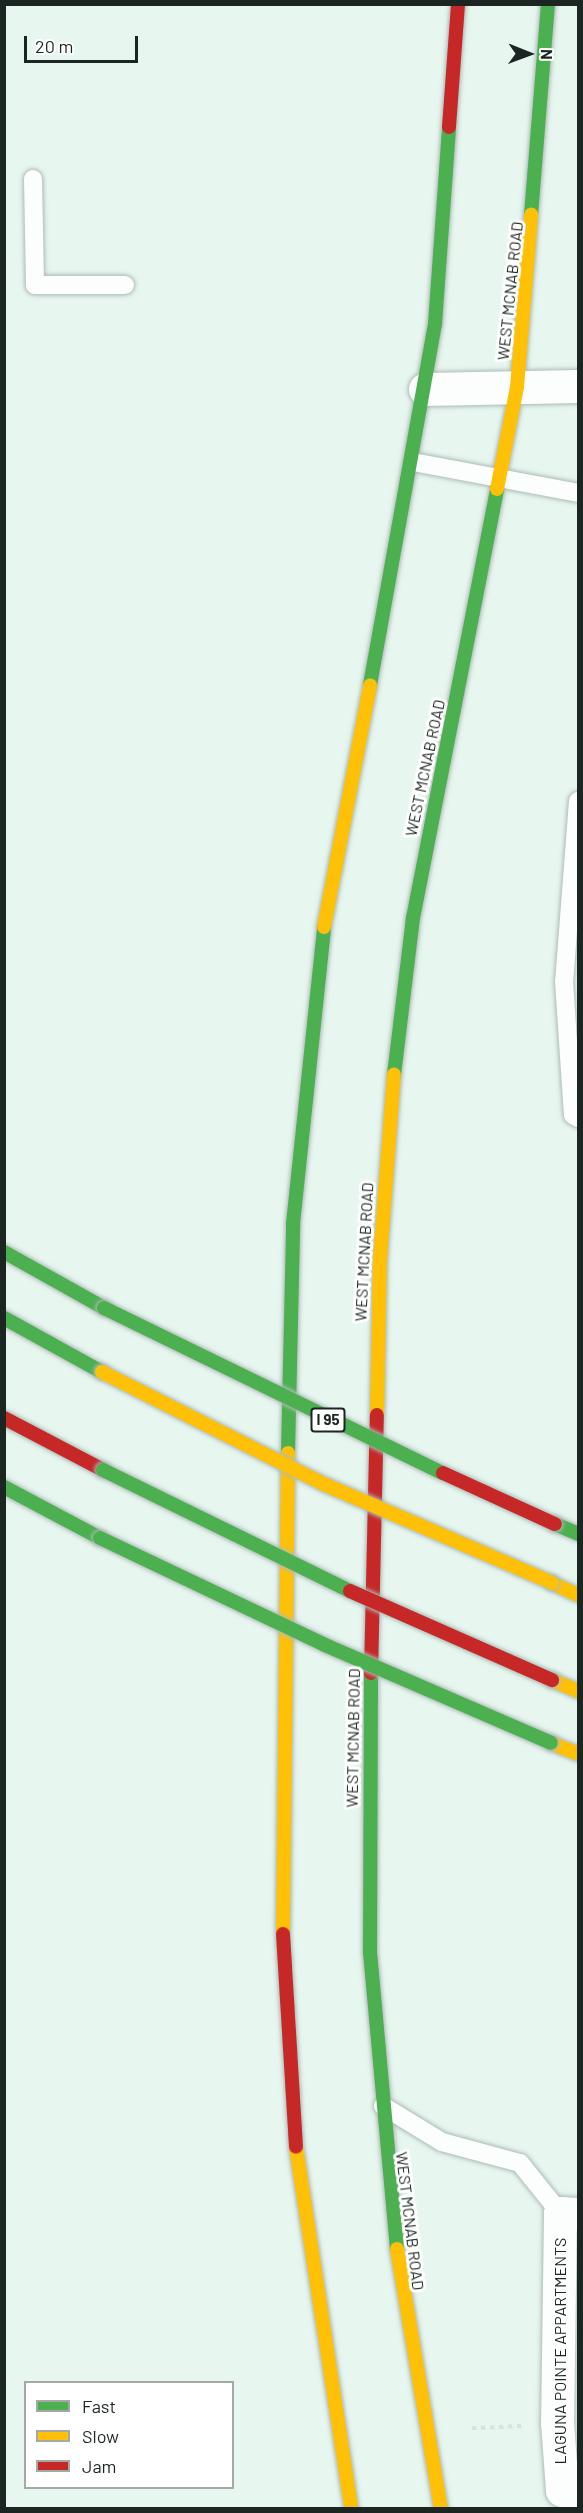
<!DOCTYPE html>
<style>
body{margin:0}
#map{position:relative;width:583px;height:2513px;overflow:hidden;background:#e7f7f0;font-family:Barlow,sans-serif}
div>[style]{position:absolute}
.path>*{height:4px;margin-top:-2px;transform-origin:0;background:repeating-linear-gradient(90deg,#dce0de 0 4.5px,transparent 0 9px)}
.roads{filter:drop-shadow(0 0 2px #aebbb6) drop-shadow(0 0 2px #aebbb6)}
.lane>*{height:18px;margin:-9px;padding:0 9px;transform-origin:9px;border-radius:9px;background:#fbfefd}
.street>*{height:33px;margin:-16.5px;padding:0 16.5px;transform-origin:16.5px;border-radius:16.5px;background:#fbfefd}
.fast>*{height:14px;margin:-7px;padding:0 7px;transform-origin:7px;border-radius:7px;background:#4caf50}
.slow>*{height:14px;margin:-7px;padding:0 7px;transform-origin:7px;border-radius:7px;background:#ffc107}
.jam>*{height:14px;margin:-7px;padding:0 7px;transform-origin:7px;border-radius:7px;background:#c62828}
.bridges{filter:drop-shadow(0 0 2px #aebbb6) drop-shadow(0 0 2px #aebbb6)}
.fast-bridge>*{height:14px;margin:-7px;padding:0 7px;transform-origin:7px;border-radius:7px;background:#4caf50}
.slow-bridge>*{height:14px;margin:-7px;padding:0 7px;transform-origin:7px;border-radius:7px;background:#ffc107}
.jam-bridge>*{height:14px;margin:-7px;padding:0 7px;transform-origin:7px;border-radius:7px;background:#c62828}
span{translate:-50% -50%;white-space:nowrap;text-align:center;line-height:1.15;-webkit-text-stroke:6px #fff;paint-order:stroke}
.shield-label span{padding:2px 4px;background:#fff;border:2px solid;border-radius:4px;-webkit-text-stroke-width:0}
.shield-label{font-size:15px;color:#1b2622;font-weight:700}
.street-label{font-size:16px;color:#1b2622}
.frame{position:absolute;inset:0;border:6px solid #1b2622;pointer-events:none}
.legend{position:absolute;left:24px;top:2381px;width:210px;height:108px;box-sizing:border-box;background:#fff;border:2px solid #a4a8a7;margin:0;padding:8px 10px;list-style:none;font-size:18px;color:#1b2622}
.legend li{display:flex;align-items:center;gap:12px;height:30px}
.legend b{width:30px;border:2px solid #a4a8a7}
.north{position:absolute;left:499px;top:24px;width:60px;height:60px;-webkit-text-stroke:4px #fff;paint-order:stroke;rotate:91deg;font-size:16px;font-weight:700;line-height:24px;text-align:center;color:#1b2622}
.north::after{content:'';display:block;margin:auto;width:21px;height:27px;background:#1b2622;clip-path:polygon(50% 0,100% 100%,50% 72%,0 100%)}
.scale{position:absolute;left:24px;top:36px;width:114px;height:27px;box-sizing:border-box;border:3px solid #1b2622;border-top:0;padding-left:8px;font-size:18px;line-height:21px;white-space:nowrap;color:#1b2622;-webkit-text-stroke:4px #fff;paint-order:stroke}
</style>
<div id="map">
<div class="path">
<div style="left:472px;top:2428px;width:50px;rotate:-2.3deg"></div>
</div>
<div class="roads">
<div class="lane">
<div style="left:33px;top:179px;width:106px;rotate:88.9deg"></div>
<div style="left:35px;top:285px;width:90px"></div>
<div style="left:413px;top:462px;width:168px;rotate:10.6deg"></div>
<div style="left:578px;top:801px;width:181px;rotate:94.4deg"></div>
<div style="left:564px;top:981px;width:134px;rotate:86.2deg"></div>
<div style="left:573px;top:1115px;width:6px;rotate:31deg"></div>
<div style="left:383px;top:2106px;width:69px;rotate:31.4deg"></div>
<div style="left:442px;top:2142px;width:81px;rotate:15.1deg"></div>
<div style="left:520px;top:2163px;width:64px;rotate:51.3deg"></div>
</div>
<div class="street">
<div style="left:425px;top:389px;width:153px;rotate:-1.1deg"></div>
<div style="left:578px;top:2214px;width:18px;rotate:-177deg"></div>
<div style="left:560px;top:2213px;width:209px;rotate:90.8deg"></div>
<div style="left:557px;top:2422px;width:68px;rotate:85.8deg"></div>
<div style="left:562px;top:2490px;width:16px"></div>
</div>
<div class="fast">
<div style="left:531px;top:215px;width:212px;rotate:-85.4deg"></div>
<div style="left:370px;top:685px;width:367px;rotate:-79.8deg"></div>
<div style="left:435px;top:324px;width:197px;rotate:-85.9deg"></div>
<div style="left:394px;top:1075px;width:158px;rotate:-83.1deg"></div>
<div style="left:413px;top:918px;width:437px;rotate:-78.9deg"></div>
<div style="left:4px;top:1252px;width:115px;rotate:29.2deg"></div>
<div style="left:4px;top:1318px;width:112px;rotate:28.9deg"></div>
<div style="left:288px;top:1453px;width:229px;rotate:-88.7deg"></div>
<div style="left:293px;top:1224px;width:299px;rotate:-84deg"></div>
<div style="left:4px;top:1487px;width:109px;rotate:28deg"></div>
<div style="left:555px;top:1524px;width:25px;rotate:23deg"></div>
<div style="left:371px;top:1673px;width:279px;rotate:90.2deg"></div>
<div style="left:370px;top:1952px;width:298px;rotate:84.8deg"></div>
</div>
<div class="slow">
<div style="left:497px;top:489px;width:104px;rotate:-78.9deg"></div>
<div style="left:517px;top:387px;width:173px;rotate:-85.3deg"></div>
<div style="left:324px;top:927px;width:246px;rotate:-79.2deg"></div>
<div style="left:377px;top:1415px;width:155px;rotate:-88.9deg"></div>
<div style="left:380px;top:1260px;width:186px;rotate:-85.7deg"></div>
<div style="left:552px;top:1583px;width:29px;rotate:25deg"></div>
<div style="left:552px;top:1680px;width:28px;rotate:23deg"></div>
<div style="left:551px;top:1743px;width:29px;rotate:22deg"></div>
<div style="left:283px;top:1934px;width:481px;rotate:-89.4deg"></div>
<div style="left:296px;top:2147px;width:365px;rotate:81.3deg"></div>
<div style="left:397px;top:2249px;width:263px;rotate:80.4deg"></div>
</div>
<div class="jam">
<div style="left:449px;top:127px;width:123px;rotate:-85.8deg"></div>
<div style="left:4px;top:1418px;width:112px;rotate:27.7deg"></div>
<div style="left:371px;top:1673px;width:258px;rotate:-88.7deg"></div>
<div style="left:283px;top:1934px;width:213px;rotate:86.5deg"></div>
</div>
</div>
<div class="bridges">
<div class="fast-bridge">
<div style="left:104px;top:1308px;width:377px;rotate:26deg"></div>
<div style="left:103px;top:1470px;width:275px;rotate:26.1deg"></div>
<div style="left:100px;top:1538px;width:249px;rotate:25.4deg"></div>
<div style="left:325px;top:1645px;width:246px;rotate:23.4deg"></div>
</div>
<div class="slow-bridge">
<div style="left:102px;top:1372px;width:251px;rotate:26.8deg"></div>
<div style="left:326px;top:1485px;width:246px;rotate:23.4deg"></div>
</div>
<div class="jam-bridge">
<div style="left:443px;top:1473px;width:123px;rotate:24.5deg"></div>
<div style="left:350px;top:1591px;width:221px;rotate:23.8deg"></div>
</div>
</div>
<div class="shield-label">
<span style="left:328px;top:1420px">I 95</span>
</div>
<div class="street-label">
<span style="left:510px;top:291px;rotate:-84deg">WEST MCNAB ROAD</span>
<span style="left:425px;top:768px;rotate:-78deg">WEST MCNAB ROAD</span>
<span style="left:364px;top:1252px;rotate:-87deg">WEST MCNAB ROAD</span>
<span style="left:353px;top:1738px;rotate:-89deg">WEST MCNAB ROAD</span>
<span style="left:410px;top:2221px;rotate:83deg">WEST MCNAB ROAD</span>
<span style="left:560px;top:2351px;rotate:-90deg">LAGUNA POINTE APPARTMENTS</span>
</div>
<div class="frame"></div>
<ul class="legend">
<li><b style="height:8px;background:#4caf50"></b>Fast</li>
<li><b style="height:8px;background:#ffc107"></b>Slow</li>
<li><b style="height:8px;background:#c62828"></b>Jam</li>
</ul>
<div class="north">N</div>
<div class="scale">20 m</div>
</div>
